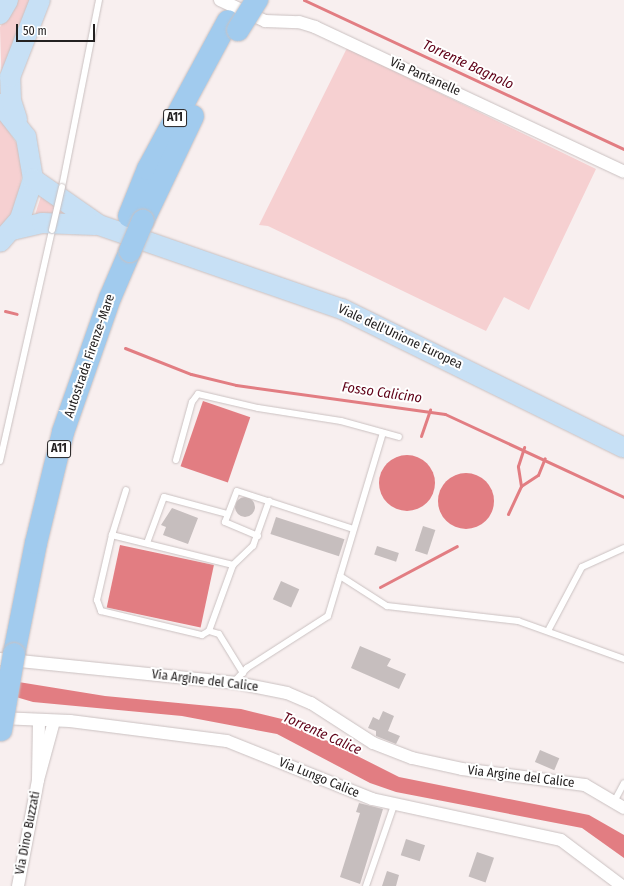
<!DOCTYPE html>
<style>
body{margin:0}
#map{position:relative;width:624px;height:886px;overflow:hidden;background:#f8efef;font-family:"Fira Sans Condensed",sans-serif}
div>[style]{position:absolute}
.green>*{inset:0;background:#f6d0d1}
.water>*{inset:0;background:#e27d82;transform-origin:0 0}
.round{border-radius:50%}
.stream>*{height:3px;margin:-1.5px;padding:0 1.5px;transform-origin:1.5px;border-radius:1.5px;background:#e27d82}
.building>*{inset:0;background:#c6bebe;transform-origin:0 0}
.roads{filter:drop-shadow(0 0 1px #cac1c1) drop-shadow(0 0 1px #cac1c1)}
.service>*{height:6px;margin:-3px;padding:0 3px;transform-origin:3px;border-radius:3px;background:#fff}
.minor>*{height:12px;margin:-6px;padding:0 6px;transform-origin:6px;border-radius:6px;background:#fff}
.primary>*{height:20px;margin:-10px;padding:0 10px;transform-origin:10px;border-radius:10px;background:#c7e0f5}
.motorway>*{height:22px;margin:-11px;padding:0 11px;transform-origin:11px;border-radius:11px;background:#a1cbee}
.bridges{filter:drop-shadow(0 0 1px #cac1c1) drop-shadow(0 0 1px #cac1c1)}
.service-bridge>*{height:6px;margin:-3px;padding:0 3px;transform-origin:3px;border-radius:3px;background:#fff}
.motorway-bridge>*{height:22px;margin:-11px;padding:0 11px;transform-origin:11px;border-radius:11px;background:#a1cbee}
span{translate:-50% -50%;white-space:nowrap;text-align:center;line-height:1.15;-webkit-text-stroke:4px #fff;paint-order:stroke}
.shield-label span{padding:1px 3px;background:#fff;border:1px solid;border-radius:3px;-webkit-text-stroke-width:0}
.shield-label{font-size:12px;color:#242121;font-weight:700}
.street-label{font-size:13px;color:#242121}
.water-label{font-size:14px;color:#5f0017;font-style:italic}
.scale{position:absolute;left:16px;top:24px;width:79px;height:18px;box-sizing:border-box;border:2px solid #242121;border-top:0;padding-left:5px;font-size:12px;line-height:14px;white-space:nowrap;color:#242121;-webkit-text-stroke:3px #fff;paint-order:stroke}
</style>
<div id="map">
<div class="green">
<div style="clip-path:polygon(18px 0,33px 0,2px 92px,0 27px)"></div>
<div style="clip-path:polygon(347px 48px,596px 169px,529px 310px,504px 297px,486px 331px,268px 226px,259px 225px)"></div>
<div style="clip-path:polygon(0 118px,17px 144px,23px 170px,16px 208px,0 230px)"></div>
<div style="clip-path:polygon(41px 196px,66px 214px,35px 215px)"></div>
</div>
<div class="water">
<div style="left:203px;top:401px;width:50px;height:69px;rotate:19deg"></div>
<div class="round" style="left:379px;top:455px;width:56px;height:56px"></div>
<div class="round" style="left:438px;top:473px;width:56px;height:56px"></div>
<div style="left:120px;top:545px;width:96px;height:64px;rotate:12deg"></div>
<div style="clip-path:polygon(0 679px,105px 696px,241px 709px,286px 720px,399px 777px,589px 815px,624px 835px,624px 858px,582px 828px,396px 792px,370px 783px,277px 734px,182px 716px,33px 702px,16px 697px)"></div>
</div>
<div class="stream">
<div style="left:304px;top:0;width:353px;rotate:25deg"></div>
<div style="left:5px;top:311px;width:12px;rotate:14deg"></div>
<div style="left:125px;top:348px;width:71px;rotate:21.5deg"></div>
<div style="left:191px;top:374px;width:46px;rotate:13.7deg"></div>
<div style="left:236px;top:385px;width:211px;rotate:7.9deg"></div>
<div style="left:445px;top:414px;width:197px;rotate:24.9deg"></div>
<div style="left:421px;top:436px;width:28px;rotate:-71deg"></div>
<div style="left:521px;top:486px;width:20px;rotate:-33deg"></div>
<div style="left:538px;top:475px;width:18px;rotate:-68deg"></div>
<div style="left:508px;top:514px;width:31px;rotate:-65deg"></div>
<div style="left:521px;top:486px;width:20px;rotate:-99deg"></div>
<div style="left:518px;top:466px;width:20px;rotate:-72deg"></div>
<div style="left:380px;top:587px;width:87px;rotate:-28deg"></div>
</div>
<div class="building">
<div class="round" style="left:235px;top:497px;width:20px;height:20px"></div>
<div style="clip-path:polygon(172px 508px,198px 518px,188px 544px,163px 535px,166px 527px,161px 525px)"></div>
<div style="left:276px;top:517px;width:72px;height:18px;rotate:18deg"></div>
<div style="left:423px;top:526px;width:13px;height:26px;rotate:18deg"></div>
<div style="left:377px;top:546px;width:23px;height:9px;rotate:18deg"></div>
<div style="left:281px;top:581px;width:20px;height:20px;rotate:24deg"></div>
<div style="clip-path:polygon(360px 646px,391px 659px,387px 666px,406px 674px,399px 689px,351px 668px)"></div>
<div style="clip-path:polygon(383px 711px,394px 716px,388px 731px,400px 736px,396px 744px,376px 736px,376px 731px,368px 728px,373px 717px,379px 720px)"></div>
<div style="left:540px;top:750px;width:21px;height:13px;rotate:23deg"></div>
<div style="clip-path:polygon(359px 803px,383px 809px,360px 884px,340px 877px,360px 813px,356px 812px)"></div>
<div style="left:406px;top:839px;width:20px;height:17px;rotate:18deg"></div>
<div style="left:477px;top:852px;width:18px;height:26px;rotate:19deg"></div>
<div style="clip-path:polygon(387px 871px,399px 875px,396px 886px,382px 886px)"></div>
</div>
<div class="roads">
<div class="service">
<div style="left:62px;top:187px;width:191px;rotate:-78.8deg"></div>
<div style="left:176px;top:460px;width:60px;rotate:-74.6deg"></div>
<div style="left:192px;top:402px;width:10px;rotate:-53deg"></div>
<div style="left:198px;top:394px;width:62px;rotate:13.1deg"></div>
<div style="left:258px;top:408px;width:84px;rotate:8.9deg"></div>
<div style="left:341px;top:421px;width:60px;rotate:15.4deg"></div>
<div style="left:0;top:461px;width:237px;rotate:-77.3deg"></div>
<div style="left:112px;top:535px;width:47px;rotate:-72.7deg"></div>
<div style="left:258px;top:536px;width:36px;rotate:-157deg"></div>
<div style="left:225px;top:522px;width:33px;rotate:-69deg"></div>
<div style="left:237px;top:491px;width:122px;rotate:18.1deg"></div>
<div style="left:147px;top:543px;width:49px;rotate:-69.7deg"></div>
<div style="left:164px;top:497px;width:65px;rotate:15.1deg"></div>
<div style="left:233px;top:565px;width:28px;rotate:-44deg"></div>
<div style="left:253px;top:546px;width:48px;rotate:-70.4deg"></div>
<div style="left:340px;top:576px;width:56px;rotate:32.6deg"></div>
<div style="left:387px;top:606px;width:132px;rotate:6.5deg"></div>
<div style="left:518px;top:621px;width:113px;rotate:19.7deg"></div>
<div style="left:549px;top:629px;width:70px;rotate:-62deg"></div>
<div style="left:582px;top:567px;width:46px;rotate:-24.3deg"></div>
<div style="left:209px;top:631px;width:70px;rotate:-70deg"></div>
<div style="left:233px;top:565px;width:125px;rotate:-166.1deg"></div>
<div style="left:112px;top:535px;width:67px;rotate:103deg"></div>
<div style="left:97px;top:600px;width:12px;rotate:70deg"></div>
<div style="left:101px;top:611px;width:104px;rotate:13.4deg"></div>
<div style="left:202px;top:635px;width:8px;rotate:-30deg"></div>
<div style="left:209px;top:631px;width:10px;rotate:17deg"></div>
<div style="left:219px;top:634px;width:46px;rotate:58.4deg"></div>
<div style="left:233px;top:683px;width:21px;rotate:-47deg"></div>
<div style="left:247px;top:668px;width:96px;rotate:-32.7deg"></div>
<div style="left:328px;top:616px;width:191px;rotate:-73.3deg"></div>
<div style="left:615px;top:800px;width:19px;rotate:-62deg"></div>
<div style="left:366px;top:886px;width:86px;rotate:-70.9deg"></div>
</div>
<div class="minor">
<div style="left:220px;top:0;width:50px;rotate:25deg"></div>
<div style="left:265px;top:21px;width:34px;rotate:2deg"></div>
<div style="left:299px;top:22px;width:17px;rotate:17deg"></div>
<div style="left:315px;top:27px;width:341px;rotate:25.1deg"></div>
<div style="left:0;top:659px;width:238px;rotate:5.8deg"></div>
<div style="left:237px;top:683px;width:51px;rotate:11.3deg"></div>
<div style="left:287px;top:693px;width:26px;rotate:23deg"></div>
<div style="left:311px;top:703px;width:74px;rotate:32.8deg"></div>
<div style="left:373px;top:743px;width:42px;rotate:21deg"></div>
<div style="left:412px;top:758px;width:51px;rotate:12.4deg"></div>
<div style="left:462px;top:769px;width:124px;rotate:7.4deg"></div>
<div style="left:585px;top:785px;width:45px;rotate:30.5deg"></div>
<div style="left:0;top:718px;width:70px;rotate:2.5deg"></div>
<div style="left:70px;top:721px;width:158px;rotate:7.3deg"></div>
<div style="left:227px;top:741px;width:156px;rotate:21.8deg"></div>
<div style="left:372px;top:799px;width:193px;rotate:12.2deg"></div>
<div style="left:561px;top:840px;width:76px;rotate:37deg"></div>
<div style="left:39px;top:721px;width:59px;rotate:91deg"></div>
<div style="left:38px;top:780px;width:61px;rotate:-74.8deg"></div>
<div style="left:18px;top:886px;width:108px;rotate:-79.3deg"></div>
</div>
<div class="primary">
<div style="left:0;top:14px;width:16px;rotate:-60deg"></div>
<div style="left:0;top:104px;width:42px;rotate:51.8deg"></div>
<div style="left:26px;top:137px;width:43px;rotate:80.5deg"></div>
<div style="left:33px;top:179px;width:42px;rotate:108deg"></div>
<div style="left:20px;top:219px;width:30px;rotate:131deg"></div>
<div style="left:17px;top:119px;width:20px;rotate:-108deg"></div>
<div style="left:11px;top:100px;width:23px;rotate:-92deg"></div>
<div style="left:10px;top:77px;width:83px;rotate:-68.7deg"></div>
<div style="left:33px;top:179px;width:80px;rotate:34.9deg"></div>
<div style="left:99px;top:225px;width:257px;rotate:19.1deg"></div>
<div style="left:342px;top:309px;width:314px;rotate:26.2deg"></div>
<div style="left:12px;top:230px;width:31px;rotate:-13deg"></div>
<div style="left:42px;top:223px;width:53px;rotate:2.2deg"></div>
</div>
<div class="motorway">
<div style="left:129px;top:216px;width:51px;rotate:-68deg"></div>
<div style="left:148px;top:169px;width:168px;rotate:-61.6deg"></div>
<div style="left:143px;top:221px;width:116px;rotate:-64.5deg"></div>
<div style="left:14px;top:654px;width:113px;rotate:-78.8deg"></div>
<div style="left:36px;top:543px;width:114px;rotate:-76.3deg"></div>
<div style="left:63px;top:432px;width:142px;rotate:-70.7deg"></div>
<div style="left:110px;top:298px;width:51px;rotate:-66.9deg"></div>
</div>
</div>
<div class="bridges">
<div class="service-bridge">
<div style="left:52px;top:230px;width:44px;rotate:-76.9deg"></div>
</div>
<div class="motorway-bridge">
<div style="left:238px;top:30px;width:36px;rotate:-58deg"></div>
<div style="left:130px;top:251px;width:33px;rotate:-67deg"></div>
<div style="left:1px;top:730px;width:77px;rotate:-80.3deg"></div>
</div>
</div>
<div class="shield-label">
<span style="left:175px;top:118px">A11</span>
<span style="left:59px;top:449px">A11</span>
</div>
<div class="street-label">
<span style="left:425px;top:77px;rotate:24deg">Via Pantanelle</span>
<span style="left:400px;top:337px;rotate:25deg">Viale dell'Unione Europea</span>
<span style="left:90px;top:356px;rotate:-71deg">Autostrada Firenze-Mare</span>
<span style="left:205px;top:681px;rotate:7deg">Via Argine del Calice</span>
<span style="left:521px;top:777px;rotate:7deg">Via Argine del Calice</span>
<span style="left:319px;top:778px;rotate:22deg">Via Lungo Calice</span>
<span style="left:28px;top:833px;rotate:-79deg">Via Dino Buzzati</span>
</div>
<div class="water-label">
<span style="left:468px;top:65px;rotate:25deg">Torrente Bagnolo</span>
<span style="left:382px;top:393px;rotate:8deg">Fosso Calicino</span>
<span style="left:322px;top:734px;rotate:24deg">Torrente Calice</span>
</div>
<div class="scale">50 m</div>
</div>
